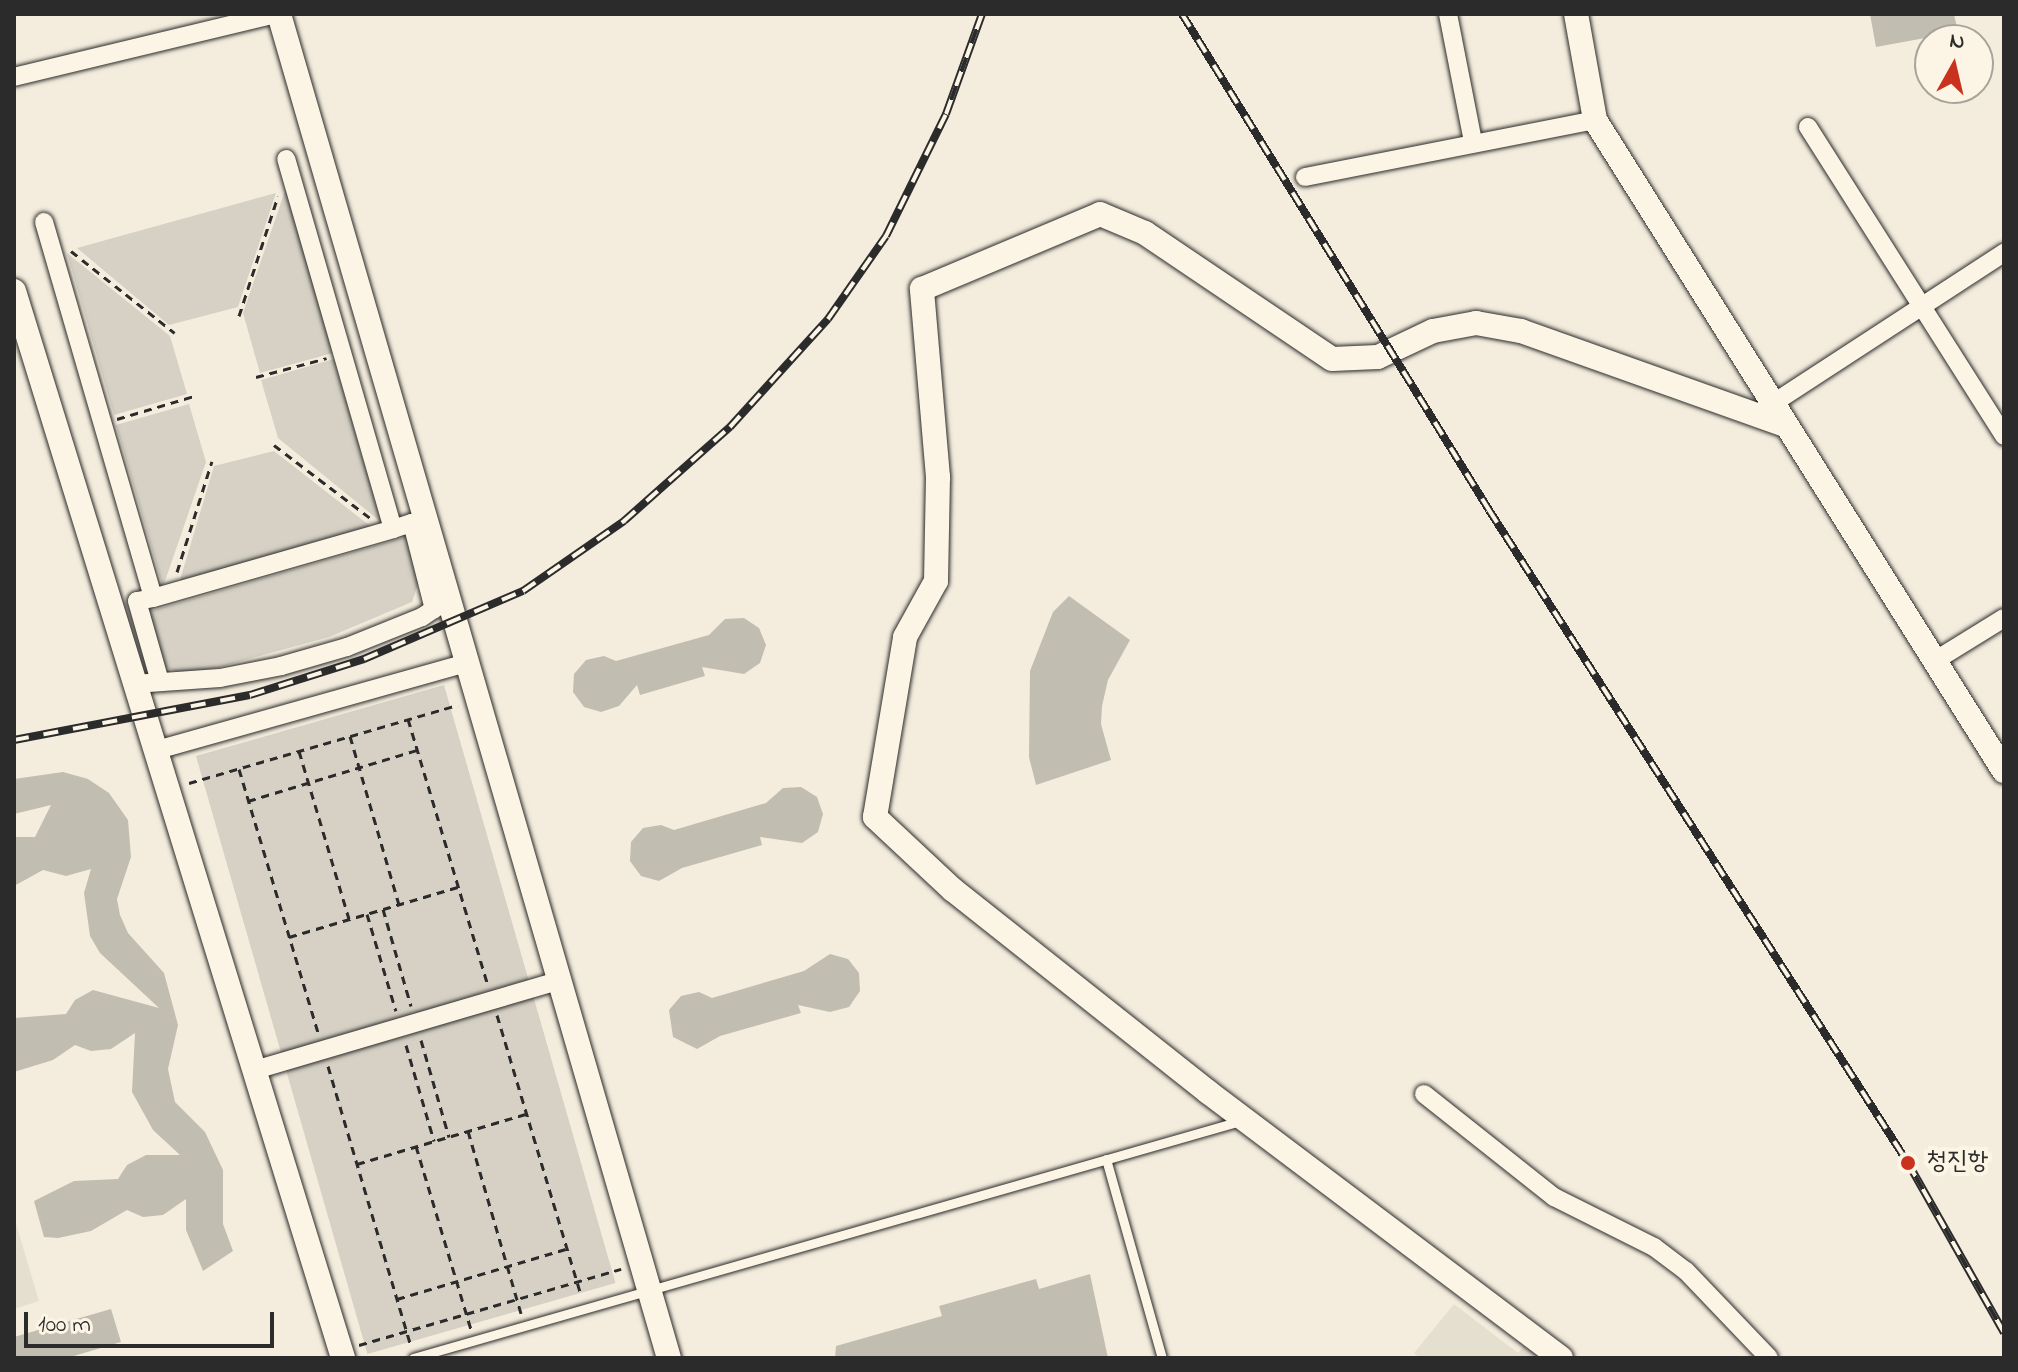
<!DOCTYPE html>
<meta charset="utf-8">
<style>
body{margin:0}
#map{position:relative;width:2018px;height:1372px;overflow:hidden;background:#f4edde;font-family:"Indie Flower","Poor Story",sans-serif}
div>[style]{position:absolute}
.built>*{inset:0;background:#e5dfd0}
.green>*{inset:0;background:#d6d1c4;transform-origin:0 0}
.building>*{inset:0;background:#c2bdb1}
.path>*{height:3px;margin-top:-1.5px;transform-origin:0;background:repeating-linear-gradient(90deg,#2b2b2b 0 8px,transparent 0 14px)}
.roads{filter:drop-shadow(0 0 2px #2b2b2b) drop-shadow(0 0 2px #2b2b2b)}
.lane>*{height:9px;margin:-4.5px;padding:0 4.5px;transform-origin:4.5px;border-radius:4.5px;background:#fcf5e5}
.street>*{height:18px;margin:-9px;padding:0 9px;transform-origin:9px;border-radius:9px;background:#fcf5e5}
.secondary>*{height:24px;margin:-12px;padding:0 12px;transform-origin:12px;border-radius:12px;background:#fcf5e5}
.rail>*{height:8px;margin-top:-4px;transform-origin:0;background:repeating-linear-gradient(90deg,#fcf5e5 0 15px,#2b2b2b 0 30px);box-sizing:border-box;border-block:2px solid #2b2b2b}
.dots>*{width:22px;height:22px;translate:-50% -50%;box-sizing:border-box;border:4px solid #fcf5e5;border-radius:50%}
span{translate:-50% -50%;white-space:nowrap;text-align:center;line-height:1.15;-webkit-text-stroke:8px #fcf5e5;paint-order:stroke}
.poi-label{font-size:26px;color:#2b2b2b}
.left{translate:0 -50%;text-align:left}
.frame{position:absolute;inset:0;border:16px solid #2b2b2b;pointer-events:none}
.north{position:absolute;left:1914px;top:24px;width:80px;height:80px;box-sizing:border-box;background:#fcf5e5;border:2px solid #a8a49b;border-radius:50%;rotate:8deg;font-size:22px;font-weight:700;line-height:32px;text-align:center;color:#2b2b2b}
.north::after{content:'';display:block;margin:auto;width:28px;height:36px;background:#c8321e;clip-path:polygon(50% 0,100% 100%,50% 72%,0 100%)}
.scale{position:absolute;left:24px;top:1312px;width:250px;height:36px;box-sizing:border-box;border:4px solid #2b2b2b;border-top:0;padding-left:10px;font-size:24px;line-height:28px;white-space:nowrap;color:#2b2b2b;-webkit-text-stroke:6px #fcf5e5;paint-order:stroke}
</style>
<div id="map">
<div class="built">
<div style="clip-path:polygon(14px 1217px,39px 1301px,14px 1309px)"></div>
<div style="clip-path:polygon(1454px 1304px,1518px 1353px,1526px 1343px,1544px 1358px,1420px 1358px,1414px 1353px)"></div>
</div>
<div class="green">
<div style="clip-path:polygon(286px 188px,333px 353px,260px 373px,243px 313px)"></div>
<div style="clip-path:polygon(276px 193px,238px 307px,169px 325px,77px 248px)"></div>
<div style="clip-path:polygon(67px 253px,170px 336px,187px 394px,114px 415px)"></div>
<div style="clip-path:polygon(334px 359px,381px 522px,278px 438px,261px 380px)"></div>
<div style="clip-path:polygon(189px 404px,206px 462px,163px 587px,116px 425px)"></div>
<div style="clip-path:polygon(274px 451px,374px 529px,180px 580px,214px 466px)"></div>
<div style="clip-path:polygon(406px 537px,419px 581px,412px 602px,329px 637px,216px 668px,181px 673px,165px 667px,147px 612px)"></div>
<div style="left:444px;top:685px;width:622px;height:258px;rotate:74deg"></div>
</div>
<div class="building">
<div style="clip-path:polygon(1870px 14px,1954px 14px,1958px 32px,1876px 47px)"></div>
<div style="clip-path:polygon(1069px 596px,1130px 640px,1108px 680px,1102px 706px,1101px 724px,1111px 760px,1036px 785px,1029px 757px,1030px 671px,1053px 612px)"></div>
<div style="clip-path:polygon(744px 618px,759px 628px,766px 645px,760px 663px,744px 674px,702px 667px,705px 676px,640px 695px,637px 685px,619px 706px,601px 712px,584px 707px,573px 692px,574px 674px,586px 660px,604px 656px,616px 661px,709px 635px,725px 619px)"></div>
<div style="clip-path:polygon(63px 772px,88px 779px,109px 793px,128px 820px,131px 857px,117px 899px,120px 915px,128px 933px,164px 973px,178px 1025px,168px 1069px,175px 1102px,205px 1132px,223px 1170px,223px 1224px,233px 1251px,203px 1271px,186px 1230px,186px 1199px,163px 1215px,143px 1217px,127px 1210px,91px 1231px,58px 1238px,44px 1237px,34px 1201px,74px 1181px,118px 1179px,127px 1165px,146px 1155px,180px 1155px,153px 1130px,132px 1092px,135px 1033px,111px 1049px,91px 1051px,75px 1045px,53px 1060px,14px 1072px,14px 1018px,66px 1014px,75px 1000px,93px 990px,159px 1008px,100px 953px,90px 936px,84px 893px,91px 869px,66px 876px,43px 870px,14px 886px,14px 837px,35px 837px,51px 805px,14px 814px,14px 779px)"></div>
<div style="clip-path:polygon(801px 787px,817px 797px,823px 814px,818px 832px,802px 843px,760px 837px,762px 845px,682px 868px,659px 881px,641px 876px,630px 861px,631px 842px,643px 828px,661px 825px,674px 830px,766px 803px,783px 788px)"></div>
<div style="clip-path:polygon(830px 954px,848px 959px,859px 973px,860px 991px,849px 1007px,830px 1012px,798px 1005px,801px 1013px,720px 1036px,697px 1049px,673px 1037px,669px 1010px,681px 996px,699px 992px,712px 998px,804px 971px)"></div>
<div style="clip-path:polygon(1090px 1274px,1108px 1358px,835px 1358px,836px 1346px,942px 1316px,939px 1306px,1036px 1279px,1039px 1289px)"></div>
<div style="clip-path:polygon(111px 1309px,121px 1342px,67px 1358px,14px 1358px,14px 1337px)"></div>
</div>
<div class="path">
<div style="left:71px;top:251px;width:132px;rotate:38.3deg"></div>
<div style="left:239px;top:316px;width:126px;rotate:-72deg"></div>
<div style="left:256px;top:377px;width:73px;rotate:-15deg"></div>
<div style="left:117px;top:419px;width:80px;rotate:-16.6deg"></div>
<div style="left:274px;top:445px;width:121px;rotate:37.2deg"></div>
<div style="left:177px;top:572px;width:116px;rotate:-72.5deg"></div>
<div style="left:408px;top:719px;width:278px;rotate:73.3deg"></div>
<div style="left:350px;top:736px;width:176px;rotate:73.8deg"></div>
<div style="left:299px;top:751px;width:175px;rotate:73.4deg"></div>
<div style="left:239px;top:769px;width:279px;rotate:73.3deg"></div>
<div style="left:189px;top:783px;width:280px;rotate:-16.2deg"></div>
<div style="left:248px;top:801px;width:177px;rotate:-16.8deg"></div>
<div style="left:383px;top:909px;width:101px;rotate:73.9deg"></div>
<div style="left:367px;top:914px;width:101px;rotate:73.4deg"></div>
<div style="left:289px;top:937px;width:176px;rotate:-16.5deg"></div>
<div style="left:497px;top:1015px;width:292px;rotate:73.3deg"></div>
<div style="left:421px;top:1040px;width:101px;rotate:73.9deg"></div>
<div style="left:406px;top:1045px;width:100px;rotate:73.7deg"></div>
<div style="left:328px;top:1066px;width:292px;rotate:73.5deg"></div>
<div style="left:468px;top:1131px;width:190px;rotate:73.8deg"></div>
<div style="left:416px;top:1146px;width:191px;rotate:73.3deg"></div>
<div style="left:357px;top:1164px;width:176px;rotate:-16.5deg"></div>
<div style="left:397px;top:1299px;width:176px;rotate:-16.5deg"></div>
<div style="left:359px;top:1345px;width:273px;rotate:-16.2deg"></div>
</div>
<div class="roads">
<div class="lane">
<div style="left:1106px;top:1159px;width:207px;rotate:74.3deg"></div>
<div style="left:413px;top:1358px;width:860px;rotate:-15.99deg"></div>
</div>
<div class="street">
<div style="left:1448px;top:14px;width:130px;rotate:78.9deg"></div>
<div style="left:14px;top:77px;width:269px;rotate:-13.5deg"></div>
<div style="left:1808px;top:127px;width:366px;rotate:57.6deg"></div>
<div style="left:1305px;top:177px;width:296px;rotate:-11.1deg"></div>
<div style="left:44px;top:222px;width:391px;rotate:73.8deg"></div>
<div style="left:153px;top:598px;width:250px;rotate:-16deg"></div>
<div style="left:393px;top:529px;width:385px;rotate:-106.1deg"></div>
<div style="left:1772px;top:404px;width:277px;rotate:-33.1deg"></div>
<div style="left:393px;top:529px;width:20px;rotate:-18deg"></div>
<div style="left:412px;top:523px;width:89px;rotate:75.7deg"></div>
<div style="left:153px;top:598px;width:16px;rotate:169deg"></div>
<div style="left:137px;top:601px;width:84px;rotate:74.1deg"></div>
<div style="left:1936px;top:660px;width:80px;rotate:-31.7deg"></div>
<div style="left:134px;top:684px;width:86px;rotate:-4deg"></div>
<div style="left:220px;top:678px;width:62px;rotate:-11.1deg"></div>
<div style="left:281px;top:666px;width:69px;rotate:-16.1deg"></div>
<div style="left:347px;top:647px;width:81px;rotate:-21.8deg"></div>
<div style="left:422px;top:617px;width:30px;rotate:-34deg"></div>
<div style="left:157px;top:750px;width:321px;rotate:-15.7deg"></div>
<div style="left:255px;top:1070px;width:316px;rotate:-16.4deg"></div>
<div style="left:1424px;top:1094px;width:166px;rotate:38.4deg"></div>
<div style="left:1554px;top:1197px;width:112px;rotate:26.6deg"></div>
<div style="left:1654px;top:1247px;width:40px;rotate:37deg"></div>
<div style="left:1686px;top:1271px;width:120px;rotate:46.3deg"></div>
</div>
<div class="secondary">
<div style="left:279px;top:14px;width:1399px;rotate:73.82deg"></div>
<div style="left:1576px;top:14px;width:108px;rotate:79.8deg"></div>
<div style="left:1595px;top:120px;width:769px;rotate:57.86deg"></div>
<div style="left:14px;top:291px;width:1117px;rotate:72.86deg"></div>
<div style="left:1561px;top:1358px;width:442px;rotate:-143deg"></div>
<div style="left:1208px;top:1092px;width:325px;rotate:-141.6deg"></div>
<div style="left:953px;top:890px;width:107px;rotate:-136.9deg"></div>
<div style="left:875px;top:817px;width:182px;rotate:-80.5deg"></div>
<div style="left:905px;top:637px;width:64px;rotate:-61deg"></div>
<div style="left:936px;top:581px;width:104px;rotate:-88.9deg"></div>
<div style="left:938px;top:477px;width:189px;rotate:-94.9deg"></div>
<div style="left:922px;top:289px;width:193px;rotate:-22.8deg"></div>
<div style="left:1100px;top:214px;width:49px;rotate:22.9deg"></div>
<div style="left:1145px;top:233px;width:225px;rotate:34deg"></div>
<div style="left:1332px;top:359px;width:46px;rotate:-2.5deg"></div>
<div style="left:1378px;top:357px;width:61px;rotate:-25.3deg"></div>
<div style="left:1433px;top:331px;width:44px;rotate:-10.5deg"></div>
<div style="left:1476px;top:323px;width:46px;rotate:10.1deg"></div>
<div style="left:1521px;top:331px;width:280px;rotate:19.6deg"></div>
</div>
</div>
<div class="rail">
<div style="left:1182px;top:14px;width:583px;rotate:58.24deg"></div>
<div style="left:1489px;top:510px;width:776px;rotate:57.31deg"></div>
<div style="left:1908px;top:1163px;width:195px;rotate:60.5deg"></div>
<div style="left:14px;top:740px;width:240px;rotate:-10.8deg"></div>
<div style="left:250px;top:695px;width:120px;rotate:-17.5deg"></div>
<div style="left:364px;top:659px;width:173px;rotate:-23.2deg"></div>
<div style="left:523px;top:591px;width:123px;rotate:-34.7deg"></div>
<div style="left:624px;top:521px;width:142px;rotate:-41.6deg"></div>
<div style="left:730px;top:427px;width:146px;rotate:-47.8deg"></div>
<div style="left:828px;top:319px;width:101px;rotate:-55.1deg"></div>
<div style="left:886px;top:236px;width:136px;rotate:-63.8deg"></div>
<div style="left:946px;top:114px;width:106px;rotate:-70.2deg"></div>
</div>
<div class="dots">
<div style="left:1908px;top:1163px;background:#c8321e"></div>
</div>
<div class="poi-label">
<span class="left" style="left:1926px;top:1163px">청진항</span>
</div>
<div class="frame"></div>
<div class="north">N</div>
<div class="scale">100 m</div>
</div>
